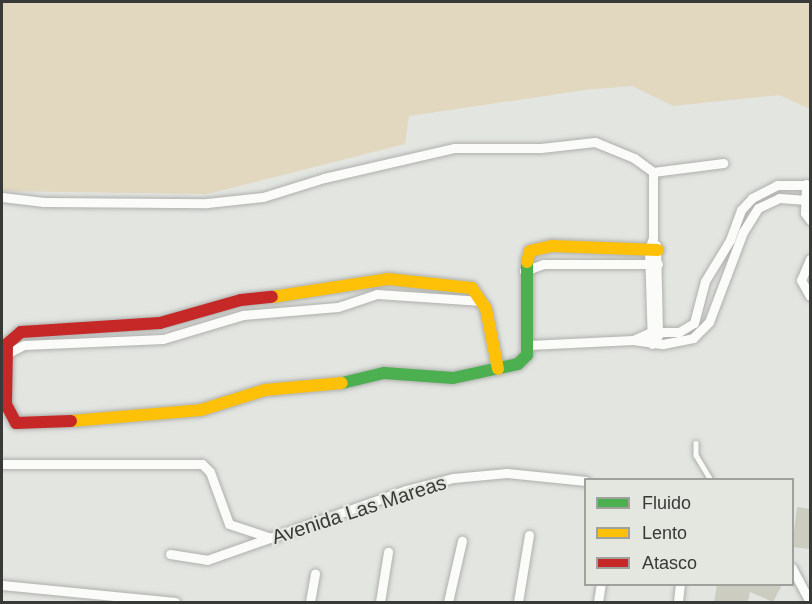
<!DOCTYPE html>
<style>
body{margin:0}
#map{position:relative;width:812px;height:604px;overflow:hidden;background:#e3e5e1;font-family:Arial,sans-serif}
div>[style]{position:absolute}
.green>*{inset:0;background:#e1d8bf}
.building>*{inset:0;background:#cccdc0}
.roads{filter:drop-shadow(0 0 2px #aeb0ac) drop-shadow(0 0 2px #aeb0ac)}
.lane>*{height:4.5px;margin:-2.25px;padding:0 2.25px;transform-origin:2.25px;border-radius:2.25px;background:#fbfbfa}
.street>*{height:9px;margin:-4.5px;padding:0 4.5px;transform-origin:4.5px;border-radius:4.5px;background:#fbfbfa}
.fast>*{height:12px;margin:-6px;padding:0 6px;transform-origin:6px;border-radius:6px;background:#4caf50}
.slow>*{height:12px;margin:-6px;padding:0 6px;transform-origin:6px;border-radius:6px;background:#ffc107}
.jam>*{height:12px;margin:-6px;padding:0 6px;transform-origin:6px;border-radius:6px;background:#c62828}
span{translate:-50% -50%;white-space:nowrap;text-align:center;line-height:1.15;-webkit-text-stroke:4.5px #e3e7df;paint-order:stroke}
.street-label{font-size:20px;color:#383a37}
.frame{position:absolute;inset:0;border:3px solid #383a37;pointer-events:none}
.legend{position:absolute;left:584px;top:478px;width:210px;height:108px;box-sizing:border-box;background:#e3e7df;border:2px solid #9fa29c;margin:0;padding:8px 10px;list-style:none;font-size:18px;color:#383a37}
.legend li{display:flex;align-items:center;gap:12px;height:30px}
.legend b{width:30px;border:2px solid #9fa29c}
</style>
<div id="map">
<div class="green">
<div style="clip-path:polygon(2px 2px,810px 2px,810px 109px,779px 95px,673px 106px,632px 86px,585px 90px,409px 116px,405px 144px,207px 194px,2px 191px)"></div>
</div>
<div class="building">
<div style="clip-path:polygon(797px 507px,810px 509px,810px 549px,792px 547px)"></div>
<div style="clip-path:polygon(717px 585px,782px 585px,773px 602px,750px 592px,748px 601px,714px 602px)"></div>
</div>
<div class="roads">
<div class="lane">
<div style="left:696px;top:443px;width:12px;rotate:90deg"></div>
<div style="left:696px;top:455px;width:29px;rotate:59deg"></div>
</div>
<div class="street">
<div style="left:653px;top:172px;width:71px;rotate:-7.3deg"></div>
<div style="left:806px;top:184px;width:29px;rotate:92deg"></div>
<div style="left:805px;top:213px;width:9px;rotate:54deg"></div>
<div style="left:2px;top:197px;width:42px;rotate:6.8deg"></div>
<div style="left:44px;top:202px;width:163px;rotate:0.4deg"></div>
<div style="left:207px;top:203px;width:56px;rotate:-6.1deg"></div>
<div style="left:263px;top:197px;width:64px;rotate:-17.3deg"></div>
<div style="left:324px;top:178px;width:133px;rotate:-13deg"></div>
<div style="left:454px;top:148px;width:87px"></div>
<div style="left:541px;top:148px;width:54px;rotate:-6.3deg"></div>
<div style="left:595px;top:142px;width:42px;rotate:22.3deg"></div>
<div style="left:634px;top:158px;width:24px;rotate:36deg"></div>
<div style="left:653px;top:172px;width:66px;rotate:90deg"></div>
<div style="left:653px;top:238px;width:12px;rotate:110deg"></div>
<div style="left:649px;top:249px;width:95px;rotate:88.2deg"></div>
<div style="left:656px;top:245px;width:91px;rotate:88.7deg"></div>
<div style="left:810px;top:259px;width:23px;rotate:113deg"></div>
<div style="left:801px;top:280px;width:18px;rotate:61deg"></div>
<div style="left:524px;top:271px;width:20px;rotate:-20deg"></div>
<div style="left:543px;top:264px;width:115px"></div>
<div style="left:633px;top:340px;width:20px;rotate:-24deg"></div>
<div style="left:651px;top:332px;width:28px"></div>
<div style="left:679px;top:332px;width:17px;rotate:-31deg"></div>
<div style="left:694px;top:323px;width:43px;rotate:-75.3deg"></div>
<div style="left:705px;top:281px;width:48px;rotate:-58.6deg"></div>
<div style="left:730px;top:240px;width:32px;rotate:-70deg"></div>
<div style="left:741px;top:210px;width:16px;rotate:-47deg"></div>
<div style="left:752px;top:198px;width:28px;rotate:-27deg"></div>
<div style="left:777px;top:185px;width:33px"></div>
<div style="left:529px;top:345px;width:104px;rotate:-2.8deg"></div>
<div style="left:633px;top:340px;width:30px;rotate:8deg"></div>
<div style="left:663px;top:344px;width:31px;rotate:-11deg"></div>
<div style="left:693px;top:338px;width:23px;rotate:-45deg"></div>
<div style="left:709px;top:322px;width:96px;rotate:-69.3deg"></div>
<div style="left:743px;top:232px;width:28px;rotate:-58deg"></div>
<div style="left:758px;top:208px;width:23px;rotate:-25deg"></div>
<div style="left:779px;top:198px;width:31px;rotate:4deg"></div>
<div style="left:6px;top:354px;width:20px;rotate:-27deg"></div>
<div style="left:24px;top:345px;width:139px;rotate:-2.5deg"></div>
<div style="left:163px;top:339px;width:84px;rotate:-16.7deg"></div>
<div style="left:243px;top:315px;width:95px;rotate:-4.8deg"></div>
<div style="left:338px;top:307px;width:41px;rotate:-18.4deg"></div>
<div style="left:377px;top:294px;width:105px;rotate:3.8deg"></div>
<div style="left:2px;top:464px;width:200px"></div>
<div style="left:202px;top:464px;width:11px;rotate:45deg"></div>
<div style="left:210px;top:472px;width:55px;rotate:69.9deg"></div>
<div style="left:229px;top:524px;width:47px;rotate:18.4deg"></div>
<div style="left:170px;top:554px;width:37px;rotate:9deg"></div>
<div style="left:207px;top:560px;width:211px;rotate:-19.4deg"></div>
<div style="left:406px;top:490px;width:49px;rotate:-14.3deg"></div>
<div style="left:453px;top:478px;width:54px;rotate:-5.3deg"></div>
<div style="left:507px;top:473px;width:79px;rotate:5.8deg"></div>
<div style="left:792px;top:568px;width:38px;rotate:62deg"></div>
<div style="left:2px;top:585px;width:174px;rotate:5.6deg"></div>
<div style="left:310px;top:602px;width:29px;rotate:-80deg"></div>
<div style="left:380px;top:602px;width:51px;rotate:-80.9deg"></div>
<div style="left:448px;top:602px;width:63px;rotate:-77.1deg"></div>
<div style="left:518px;top:602px;width:68px;rotate:-80.7deg"></div>
<div style="left:598px;top:602px;width:18px;rotate:-81deg"></div>
<div style="left:678px;top:602px;width:18px;rotate:-84deg"></div>
</div>
<div class="fast">
<div style="left:342px;top:383px;width:43px;rotate:-13.4deg"></div>
<div style="left:384px;top:373px;width:69px;rotate:4.1deg"></div>
<div style="left:453px;top:378px;width:66px;rotate:-12.2deg"></div>
<div style="left:518px;top:364px;width:13px;rotate:-45deg"></div>
<div style="left:527px;top:355px;width:93px;rotate:-90deg"></div>
</div>
<div class="slow">
<div style="left:527px;top:262px;width:11px;rotate:-75deg"></div>
<div style="left:530px;top:251px;width:23px;rotate:-13deg"></div>
<div style="left:552px;top:246px;width:106px;rotate:2.2deg"></div>
<div style="left:272px;top:297px;width:117px;rotate:-8.8deg"></div>
<div style="left:388px;top:279px;width:84px;rotate:6.1deg"></div>
<div style="left:472px;top:288px;width:25px;rotate:56deg"></div>
<div style="left:486px;top:309px;width:61px;rotate:78.7deg"></div>
<div style="left:71px;top:421px;width:130px;rotate:-4.8deg"></div>
<div style="left:201px;top:410px;width:67px;rotate:-17.4deg"></div>
<div style="left:265px;top:390px;width:77px;rotate:-5.2deg"></div>
</div>
<div class="jam">
<div style="left:71px;top:421px;width:55px;rotate:177.9deg"></div>
<div style="left:16px;top:423px;width:21px;rotate:-118deg"></div>
<div style="left:6px;top:404px;width:60px;rotate:-89deg"></div>
<div style="left:7px;top:344px;width:18px;rotate:-41deg"></div>
<div style="left:21px;top:332px;width:139px;rotate:-3.7deg"></div>
<div style="left:160px;top:323px;width:84px;rotate:-15.9deg"></div>
<div style="left:241px;top:300px;width:31px;rotate:-6deg"></div>
</div>
</div>
<div class="street-label">
<span style="left:359px;top:510px;rotate:-18deg">Avenida Las Mareas</span>
</div>
<div class="frame"></div>
<ul class="legend">
<li><b style="height:8px;background:#4caf50"></b>Fluido</li>
<li><b style="height:8px;background:#ffc107"></b>Lento</li>
<li><b style="height:8px;background:#c62828"></b>Atasco</li>
</ul>
</div>
